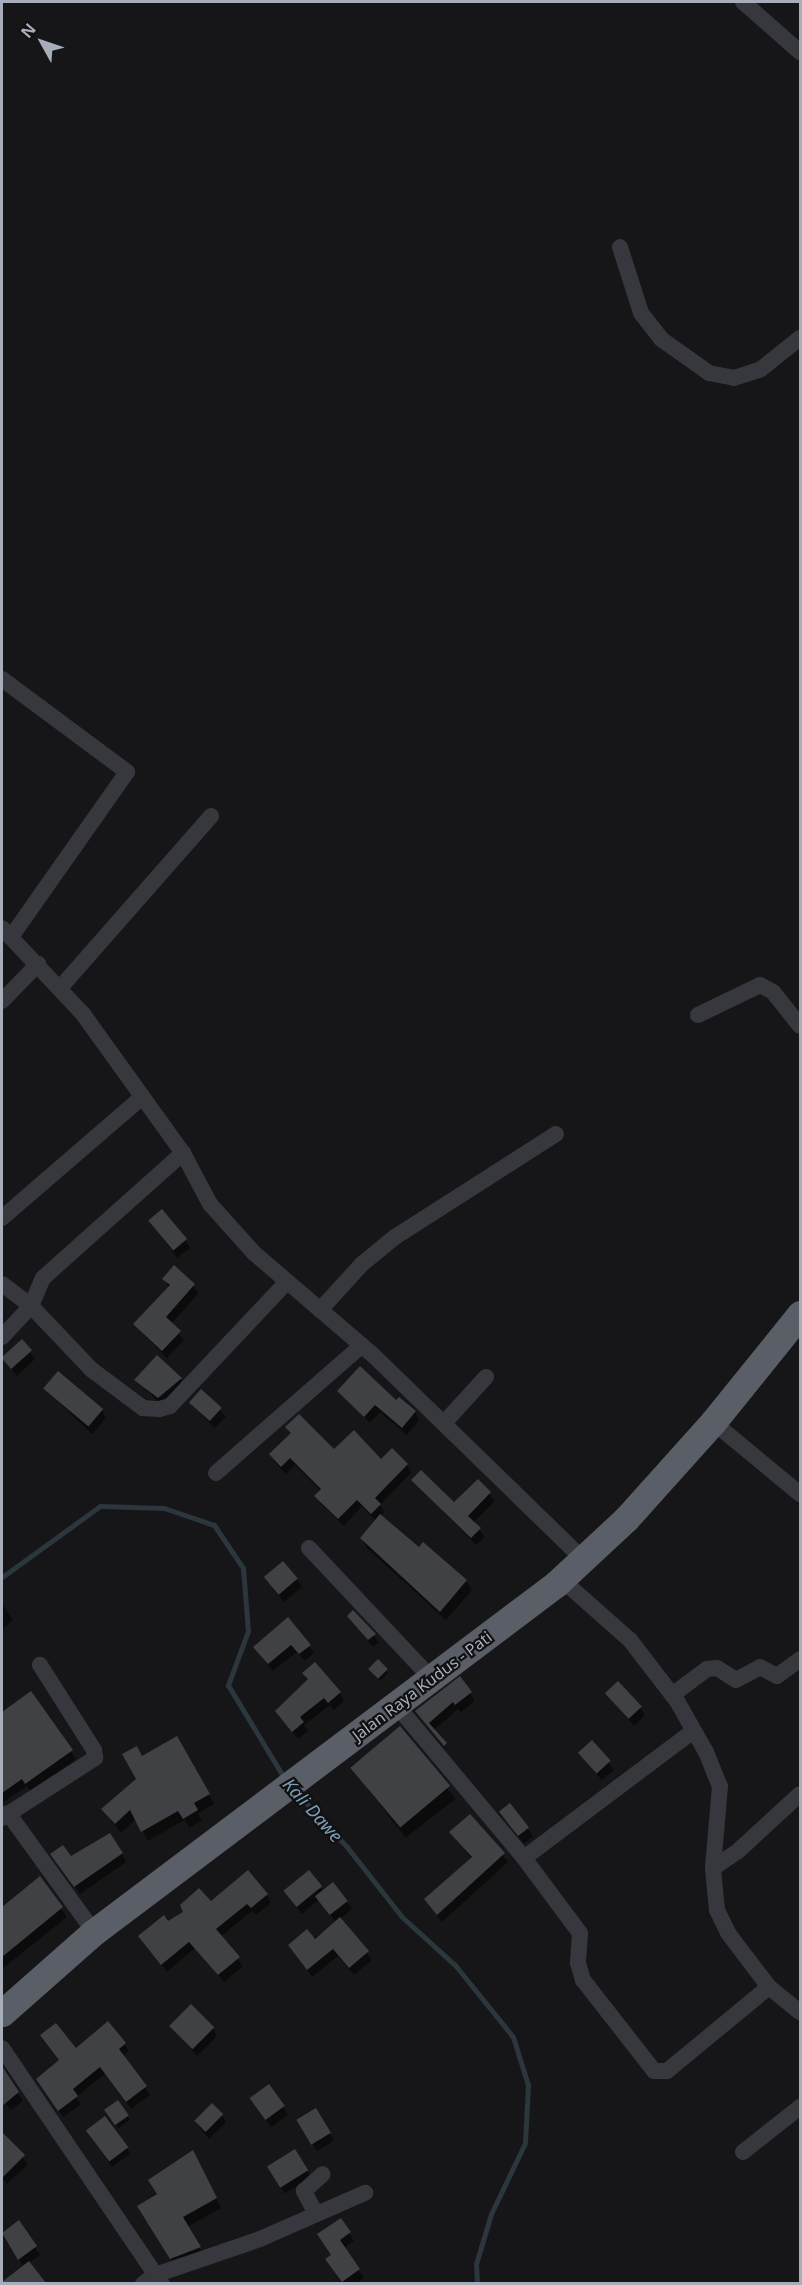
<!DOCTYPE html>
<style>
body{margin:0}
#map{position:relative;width:802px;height:2285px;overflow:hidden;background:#161618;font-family:"Noto Sans",sans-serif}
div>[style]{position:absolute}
.shadow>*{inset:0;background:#0007;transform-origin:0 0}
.stream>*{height:5px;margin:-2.5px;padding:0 2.5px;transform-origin:2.5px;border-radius:2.5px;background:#2b363d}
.building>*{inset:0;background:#404145;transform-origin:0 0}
.minor>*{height:16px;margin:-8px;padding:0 8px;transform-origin:8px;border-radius:8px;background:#37383e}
.trunk>*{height:27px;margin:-13.5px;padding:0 13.5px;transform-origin:13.5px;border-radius:13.5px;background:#5a5e66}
span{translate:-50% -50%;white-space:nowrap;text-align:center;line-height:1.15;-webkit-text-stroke:4.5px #111113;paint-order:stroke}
.street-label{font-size:16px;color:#a7aeb9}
.water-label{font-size:18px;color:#7c9fb7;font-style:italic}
.frame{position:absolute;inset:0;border:3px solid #a7aeb9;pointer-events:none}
.north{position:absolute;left:12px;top:12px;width:60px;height:60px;-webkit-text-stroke:4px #111113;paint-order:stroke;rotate:310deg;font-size:16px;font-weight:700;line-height:24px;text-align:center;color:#a7aeb9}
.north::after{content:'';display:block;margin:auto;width:21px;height:27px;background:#a7aeb9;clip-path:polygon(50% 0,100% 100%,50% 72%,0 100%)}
</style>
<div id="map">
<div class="shadow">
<div style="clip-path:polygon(150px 1220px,185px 1240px,190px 1248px,177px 1258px)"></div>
<div style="clip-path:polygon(174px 1268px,199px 1293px,171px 1324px,184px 1340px,167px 1358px,135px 1325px,169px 1287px,164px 1279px)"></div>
<div style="clip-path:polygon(22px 1341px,35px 1359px,17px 1376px,3px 1358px)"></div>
<div style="clip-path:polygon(181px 1379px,185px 1387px,163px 1406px,136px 1380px)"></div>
<div style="clip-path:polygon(45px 1389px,102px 1410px,106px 1418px,92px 1434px)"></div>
<div style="left:201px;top:1391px;width:36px;height:16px;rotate:46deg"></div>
<div style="clip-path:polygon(339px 1391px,397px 1402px,415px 1412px,419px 1420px,407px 1435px,380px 1412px,370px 1423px)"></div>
<div style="clip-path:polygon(287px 1427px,334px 1451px,407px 1465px,411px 1473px,380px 1505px,384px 1512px,380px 1516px,419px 1549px,466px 1581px,472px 1590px,446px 1620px,367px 1548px,362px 1539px,376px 1521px,362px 1506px,344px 1526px,321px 1504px,316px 1496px,321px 1491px,295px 1465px,286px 1474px,275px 1462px,271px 1454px,291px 1434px)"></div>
<div style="clip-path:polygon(413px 1480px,455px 1504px,478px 1481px,495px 1501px,473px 1523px,485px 1537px,476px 1545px)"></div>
<div style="clip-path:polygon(266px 1579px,297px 1580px,302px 1587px,284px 1602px)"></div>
<div style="clip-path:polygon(2px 1604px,13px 1620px,2px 1630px)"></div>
<div style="clip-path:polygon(349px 1616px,374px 1635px,379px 1643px,373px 1647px)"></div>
<div style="clip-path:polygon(288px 1620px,314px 1653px,305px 1661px,297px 1652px,273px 1671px,255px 1647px)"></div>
<div style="clip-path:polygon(386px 1670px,388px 1673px,380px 1681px,371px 1672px)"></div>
<div style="clip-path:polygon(304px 1673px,340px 1693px,344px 1701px,334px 1710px,330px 1705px,304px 1725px,308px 1731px,298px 1739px,277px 1712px,309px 1681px)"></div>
<div style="clip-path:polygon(459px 1678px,475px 1701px,461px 1712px,458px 1709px,434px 1730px,449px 1753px,417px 1712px)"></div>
<div style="clip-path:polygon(31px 1693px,76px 1759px,31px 1791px,27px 1786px,2px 1803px,2px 1712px)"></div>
<div style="clip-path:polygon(607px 1693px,640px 1708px,645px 1715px,634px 1726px)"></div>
<div style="left:400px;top:1728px;width:90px;height:63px;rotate:52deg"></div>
<div style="clip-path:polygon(176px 1738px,214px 1804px,198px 1813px,202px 1820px,189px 1828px,185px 1820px,148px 1841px,136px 1819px,121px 1833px,103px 1810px,138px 1780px,142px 1758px)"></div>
<div style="left:592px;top:1742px;width:36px;height:16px;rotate:52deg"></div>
<div style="left:510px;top:1805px;width:39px;height:12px;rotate:53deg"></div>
<div style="clip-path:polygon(470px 1816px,508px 1862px,442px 1922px,426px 1900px,472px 1859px,451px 1832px)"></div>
<div style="clip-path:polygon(122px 1854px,126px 1862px,80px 1894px,57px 1862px)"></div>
<div style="clip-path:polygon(309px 1872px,323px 1891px,347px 1902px,352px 1909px,340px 1919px,372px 1960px,354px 1975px,338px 1956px,312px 1977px,294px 1953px,336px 1922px,319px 1900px,301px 1914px,285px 1890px)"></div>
<div style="clip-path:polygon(40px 1878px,67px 1917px,2px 1969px,2px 1909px)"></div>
<div style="clip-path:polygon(267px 1895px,271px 1903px,256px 1915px,252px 1911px,220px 1937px,243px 1966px,224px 1982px,195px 1948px,167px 1972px,140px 1937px,211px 1904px)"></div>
<div style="clip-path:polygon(171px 2026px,213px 2028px,217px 2036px,197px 2056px)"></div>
<div style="clip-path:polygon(42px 2036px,76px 2050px,124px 2044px,129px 2051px,122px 2056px,150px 2095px,131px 2109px,105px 2074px,76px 2097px,81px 2104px,63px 2117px,42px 2087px,60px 2061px)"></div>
<div style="clip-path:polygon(2px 2069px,23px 2101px,11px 2110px,2px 2099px)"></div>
<div style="clip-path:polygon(256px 2106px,283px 2107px,288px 2115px,271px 2127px)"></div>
<div style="left:315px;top:2110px;width:36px;height:20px;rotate:58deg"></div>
<div style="clip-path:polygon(108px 2114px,128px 2116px,130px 2120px,118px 2128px)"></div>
<div style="clip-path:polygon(222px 2115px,226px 2123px,209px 2139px,195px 2121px)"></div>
<div style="clip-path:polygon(3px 2135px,28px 2164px,7px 2184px,2px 2178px)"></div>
<div style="clip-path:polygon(91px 2137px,127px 2147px,130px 2154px,112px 2167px)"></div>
<div style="left:295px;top:2151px;width:31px;height:31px;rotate:59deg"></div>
<div style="clip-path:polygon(198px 2162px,221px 2208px,187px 2227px,205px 2257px,176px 2268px,139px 2206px)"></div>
<div style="clip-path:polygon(18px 2223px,40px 2255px,29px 2263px,44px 2284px,2px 2284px,24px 2267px,2px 2235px)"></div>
<div style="clip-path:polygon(349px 2233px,354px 2241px,344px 2248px,364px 2278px,355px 2284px,343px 2284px,332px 2267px,332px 2256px,323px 2243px)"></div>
</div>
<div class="stream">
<div style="left:2px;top:1577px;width:121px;rotate:-35.9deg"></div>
<div style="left:100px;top:1506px;width:64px;rotate:1.8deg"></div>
<div style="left:164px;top:1508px;width:53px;rotate:18.8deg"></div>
<div style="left:214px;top:1525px;width:52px;rotate:56deg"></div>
<div style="left:243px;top:1568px;width:63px;rotate:85.5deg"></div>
<div style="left:248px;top:1631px;width:58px;rotate:110.3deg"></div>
<div style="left:228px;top:1685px;width:109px;rotate:58.9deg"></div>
<div style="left:294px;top:1790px;width:78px;rotate:47.1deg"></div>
<div style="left:347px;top:1847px;width:89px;rotate:51.8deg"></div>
<div style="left:402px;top:1917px;width:72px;rotate:42.2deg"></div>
<div style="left:455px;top:1965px;width:92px;rotate:51.1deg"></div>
<div style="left:513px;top:2037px;width:50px;rotate:72.6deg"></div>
<div style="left:528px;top:2085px;width:58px;rotate:93deg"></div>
<div style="left:525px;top:2143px;width:79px;rotate:115.6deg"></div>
<div style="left:491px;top:2214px;width:52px;rotate:106.7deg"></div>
<div style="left:476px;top:2264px;width:20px;rotate:87deg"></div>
</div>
<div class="building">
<div style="left:162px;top:1209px;width:39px;height:18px;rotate:50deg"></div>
<div style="clip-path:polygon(174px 1265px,195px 1284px,166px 1317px,181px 1331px,162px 1351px,133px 1324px,170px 1285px,162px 1279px)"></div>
<div style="left:22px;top:1339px;width:15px;height:28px;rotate:48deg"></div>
<div style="clip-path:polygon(157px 1355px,182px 1378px,158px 1398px,134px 1380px)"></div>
<div style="clip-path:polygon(360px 1366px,396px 1400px,399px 1397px,416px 1411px,402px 1428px,375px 1405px,364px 1417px,337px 1391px)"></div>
<div style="left:58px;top:1371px;width:59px;height:23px;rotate:40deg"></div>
<div style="left:201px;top:1389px;width:28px;height:18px;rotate:42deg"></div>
<div style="clip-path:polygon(299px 1414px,334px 1449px,354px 1430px,381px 1459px,392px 1448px,408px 1464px,375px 1498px,381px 1504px,371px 1514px,357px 1500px,338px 1519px,314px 1496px,321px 1489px,290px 1458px,281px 1467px,269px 1454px,291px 1433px,285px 1427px)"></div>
<div style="clip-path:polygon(421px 1470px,454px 1502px,478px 1479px,491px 1492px,468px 1516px,481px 1528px,471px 1538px,411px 1480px)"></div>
<div style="clip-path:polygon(380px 1514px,419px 1547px,423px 1542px,467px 1580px,440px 1612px,360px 1538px)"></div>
<div style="left:283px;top:1561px;width:23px;height:25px;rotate:50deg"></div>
<div style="clip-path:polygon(353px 1610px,376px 1634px,368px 1640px,347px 1616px)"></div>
<div style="clip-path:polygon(288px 1617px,311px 1645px,299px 1654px,291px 1645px,268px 1664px,253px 1647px)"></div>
<div style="left:378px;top:1659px;width:14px;height:14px;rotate:45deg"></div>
<div style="clip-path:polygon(315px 1662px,341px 1692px,328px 1703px,324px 1698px,300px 1717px,304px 1722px,292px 1732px,275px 1711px,308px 1679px,302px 1673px)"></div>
<div style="clip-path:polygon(460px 1676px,472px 1692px,455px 1705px,453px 1702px,429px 1723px,447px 1743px,444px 1746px,415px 1711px)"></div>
<div style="left:618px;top:1681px;width:35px;height:18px;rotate:47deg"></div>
<div style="clip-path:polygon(31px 1691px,73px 1750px,25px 1784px,22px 1779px,2px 1793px,2px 1712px)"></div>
<div style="left:400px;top:1726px;width:78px;height:65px;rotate:50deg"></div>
<div style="clip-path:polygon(177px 1736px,210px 1794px,194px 1803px,198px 1810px,183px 1819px,178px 1811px,141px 1832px,130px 1810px,115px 1824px,101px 1809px,136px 1779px,122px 1754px,137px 1746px,142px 1756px)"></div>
<div style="left:592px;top:1740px;width:28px;height:19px;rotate:48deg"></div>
<div style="left:510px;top:1803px;width:31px;height:14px;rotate:52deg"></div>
<div style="clip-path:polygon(470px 1814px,505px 1853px,437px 1915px,424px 1899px,472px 1857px,449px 1832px)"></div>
<div style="clip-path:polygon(110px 1833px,123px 1853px,74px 1887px,50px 1854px,63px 1845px,71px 1856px)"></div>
<div style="clip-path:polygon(248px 1870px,268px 1894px,251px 1908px,247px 1904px,216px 1929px,240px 1957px,218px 1975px,189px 1942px,161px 1965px,138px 1936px,164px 1915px,168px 1921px,183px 1912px,180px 1905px,199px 1888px,211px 1901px)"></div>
<div style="left:309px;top:1870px;width:21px;height:33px;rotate:51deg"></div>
<div style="clip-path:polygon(40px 1876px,63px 1907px,2px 1957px,2px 1907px)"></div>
<div style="left:333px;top:1882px;width:24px;height:23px;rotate:52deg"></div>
<div style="clip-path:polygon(340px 1917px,369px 1951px,349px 1968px,333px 1949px,307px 1970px,288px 1945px,307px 1929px,315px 1939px)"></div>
<div style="left:191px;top:2004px;width:33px;height:31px;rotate:45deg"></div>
<div style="clip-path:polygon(108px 2021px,126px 2043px,119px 2049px,147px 2086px,126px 2102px,100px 2067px,73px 2089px,78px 2096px,58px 2111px,36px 2079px,59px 2060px,40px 2035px,56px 2023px,76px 2048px)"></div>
<div style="clip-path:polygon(2px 2066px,19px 2092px,2px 2106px)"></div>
<div style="left:269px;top:2084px;width:27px;height:24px;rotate:54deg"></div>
<div style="left:118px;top:2100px;width:19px;height:17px;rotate:55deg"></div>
<div style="left:212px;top:2103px;width:16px;height:25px;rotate:45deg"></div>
<div style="left:316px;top:2108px;width:29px;height:23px;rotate:59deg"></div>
<div style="left:105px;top:2116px;width:39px;height:24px;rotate:53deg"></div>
<div style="clip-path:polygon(2px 2132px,25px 2155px,2px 2178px)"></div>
<div style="left:295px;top:2149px;width:25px;height:33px;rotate:58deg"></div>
<div style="clip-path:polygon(193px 2150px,217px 2198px,183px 2217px,201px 2247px,170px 2259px,137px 2206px,157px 2194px,148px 2180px)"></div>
<div style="clip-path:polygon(341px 2218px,351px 2232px,340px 2240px,360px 2269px,342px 2282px,325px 2259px,331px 2255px,317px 2234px)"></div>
<div style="clip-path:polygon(19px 2220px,37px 2246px,18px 2260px,2px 2233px)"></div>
<div style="clip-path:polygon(29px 2261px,46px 2283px,2px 2283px,2px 2282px)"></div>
</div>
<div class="minor">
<div style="left:743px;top:2px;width:76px;rotate:41.3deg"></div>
<div style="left:620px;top:247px;width:69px;rotate:72.3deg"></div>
<div style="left:641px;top:313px;width:33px;rotate:52deg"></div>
<div style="left:661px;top:339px;width:59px;rotate:35.3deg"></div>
<div style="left:709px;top:373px;width:25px;rotate:11deg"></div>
<div style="left:734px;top:378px;width:28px;rotate:-18deg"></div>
<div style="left:761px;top:369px;width:50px;rotate:-38.5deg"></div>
<div style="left:2px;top:679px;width:156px;rotate:36.6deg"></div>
<div style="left:127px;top:772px;width:202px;rotate:125.1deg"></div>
<div style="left:2px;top:928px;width:118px;rotate:46.7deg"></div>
<div style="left:83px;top:1014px;width:171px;rotate:54.3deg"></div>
<div style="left:183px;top:1153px;width:58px;rotate:62.1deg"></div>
<div style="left:210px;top:1204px;width:66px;rotate:48.1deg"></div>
<div style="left:254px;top:1253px;width:155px;rotate:40.6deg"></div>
<div style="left:372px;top:1354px;width:293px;rotate:44.2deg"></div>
<div style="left:60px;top:988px;width:229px;rotate:-48.7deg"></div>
<div style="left:2px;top:1001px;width:52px;rotate:-45.8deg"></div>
<div style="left:698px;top:1015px;width:69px;rotate:-25.8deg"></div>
<div style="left:760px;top:985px;width:15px;rotate:28deg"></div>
<div style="left:773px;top:992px;width:43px;rotate:51.5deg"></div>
<div style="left:2px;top:1218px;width:185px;rotate:-40.8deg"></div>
<div style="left:2px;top:1284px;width:36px;rotate:37deg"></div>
<div style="left:31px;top:1306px;width:30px;rotate:-67deg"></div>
<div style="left:43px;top:1278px;width:188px;rotate:-41.8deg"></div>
<div style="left:320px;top:1310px;width:62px;rotate:-47.6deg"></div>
<div style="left:362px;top:1264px;width:43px;rotate:-39.3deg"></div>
<div style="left:395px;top:1237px;width:191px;rotate:-32.6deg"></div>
<div style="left:2px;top:1337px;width:42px;rotate:-46.9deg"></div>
<div style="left:31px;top:1306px;width:88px;rotate:46.4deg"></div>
<div style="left:92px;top:1370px;width:64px;rotate:36.7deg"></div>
<div style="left:143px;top:1408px;width:16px;rotate:4deg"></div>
<div style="left:159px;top:1409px;width:11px;rotate:-15deg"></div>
<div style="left:170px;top:1406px;width:170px;rotate:-46.7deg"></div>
<div style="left:445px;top:1422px;width:61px;rotate:-47.7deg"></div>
<div style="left:713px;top:1422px;width:113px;rotate:39.6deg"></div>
<div style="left:216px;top:1473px;width:194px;rotate:-41.2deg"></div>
<div style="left:309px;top:1548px;width:180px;rotate:46.8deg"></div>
<div style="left:561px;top:1579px;width:92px;rotate:41.5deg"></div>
<div style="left:630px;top:1640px;width:77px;rotate:52.4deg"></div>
<div style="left:677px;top:1701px;width:59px;rotate:60.4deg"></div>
<div style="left:706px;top:1752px;width:37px;rotate:68deg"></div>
<div style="left:720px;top:1786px;width:82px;rotate:94.9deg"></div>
<div style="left:713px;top:1868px;width:42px;rotate:84.6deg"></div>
<div style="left:717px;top:1910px;width:25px;rotate:64deg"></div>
<div style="left:728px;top:1933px;width:68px;rotate:52.8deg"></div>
<div style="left:769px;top:1987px;width:40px;rotate:39deg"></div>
<div style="left:672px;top:1695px;width:44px;rotate:-36.6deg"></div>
<div style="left:707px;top:1669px;width:10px;rotate:-6deg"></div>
<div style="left:717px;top:1668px;width:22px;rotate:32deg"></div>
<div style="left:736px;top:1680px;width:27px;rotate:-28deg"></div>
<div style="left:760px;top:1667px;width:19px;rotate:28deg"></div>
<div style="left:777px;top:1676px;width:29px;rotate:-36deg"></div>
<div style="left:397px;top:1706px;width:198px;rotate:50.1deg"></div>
<div style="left:524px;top:1858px;width:94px;rotate:53.3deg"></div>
<div style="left:580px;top:1933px;width:30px;rotate:94deg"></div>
<div style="left:578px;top:1963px;width:18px;rotate:74deg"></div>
<div style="left:583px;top:1980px;width:115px;rotate:52deg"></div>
<div style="left:654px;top:2071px;width:13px"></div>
<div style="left:667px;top:2071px;width:132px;rotate:-39.5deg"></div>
<div style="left:8px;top:1813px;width:147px;rotate:54.1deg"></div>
<div style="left:2px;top:1818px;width:111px;rotate:-32.8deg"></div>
<div style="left:95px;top:1758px;width:8px;rotate:-97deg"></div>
<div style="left:94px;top:1750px;width:101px;rotate:-122.4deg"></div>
<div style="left:524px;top:1858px;width:211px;rotate:-36.9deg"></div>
<div style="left:713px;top:1868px;width:30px;rotate:-34deg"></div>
<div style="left:738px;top:1851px;width:84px;rotate:-42.6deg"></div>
<div style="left:2px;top:2048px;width:285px;rotate:55.9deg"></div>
<div style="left:743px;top:2152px;width:73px;rotate:-38.3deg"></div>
<div style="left:315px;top:2212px;width:24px;rotate:-118deg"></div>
<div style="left:304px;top:2191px;width:25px;rotate:-42deg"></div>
<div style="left:143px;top:2284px;width:15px;rotate:-37deg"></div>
<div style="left:155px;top:2275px;width:111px;rotate:-18.9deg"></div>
<div style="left:260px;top:2239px;width:115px;rotate:-23.7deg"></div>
</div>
<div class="trunk">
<div style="left:2px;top:2013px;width:123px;rotate:-41.4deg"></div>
<div style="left:94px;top:1932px;width:578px;rotate:-36.99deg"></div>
<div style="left:556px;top:1584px;width:96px;rotate:-42.9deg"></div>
<div style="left:626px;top:1519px;width:130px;rotate:-48.1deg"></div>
<div style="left:713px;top:1422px;width:139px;rotate:-51.1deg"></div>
</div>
<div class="street-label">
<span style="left:422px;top:1686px;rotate:-37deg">Jalan Raya Kudus - Pati</span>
</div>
<div class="water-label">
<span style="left:313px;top:1810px;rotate:48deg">Kali Dawe</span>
</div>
<div class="frame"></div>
<div class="north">N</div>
</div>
